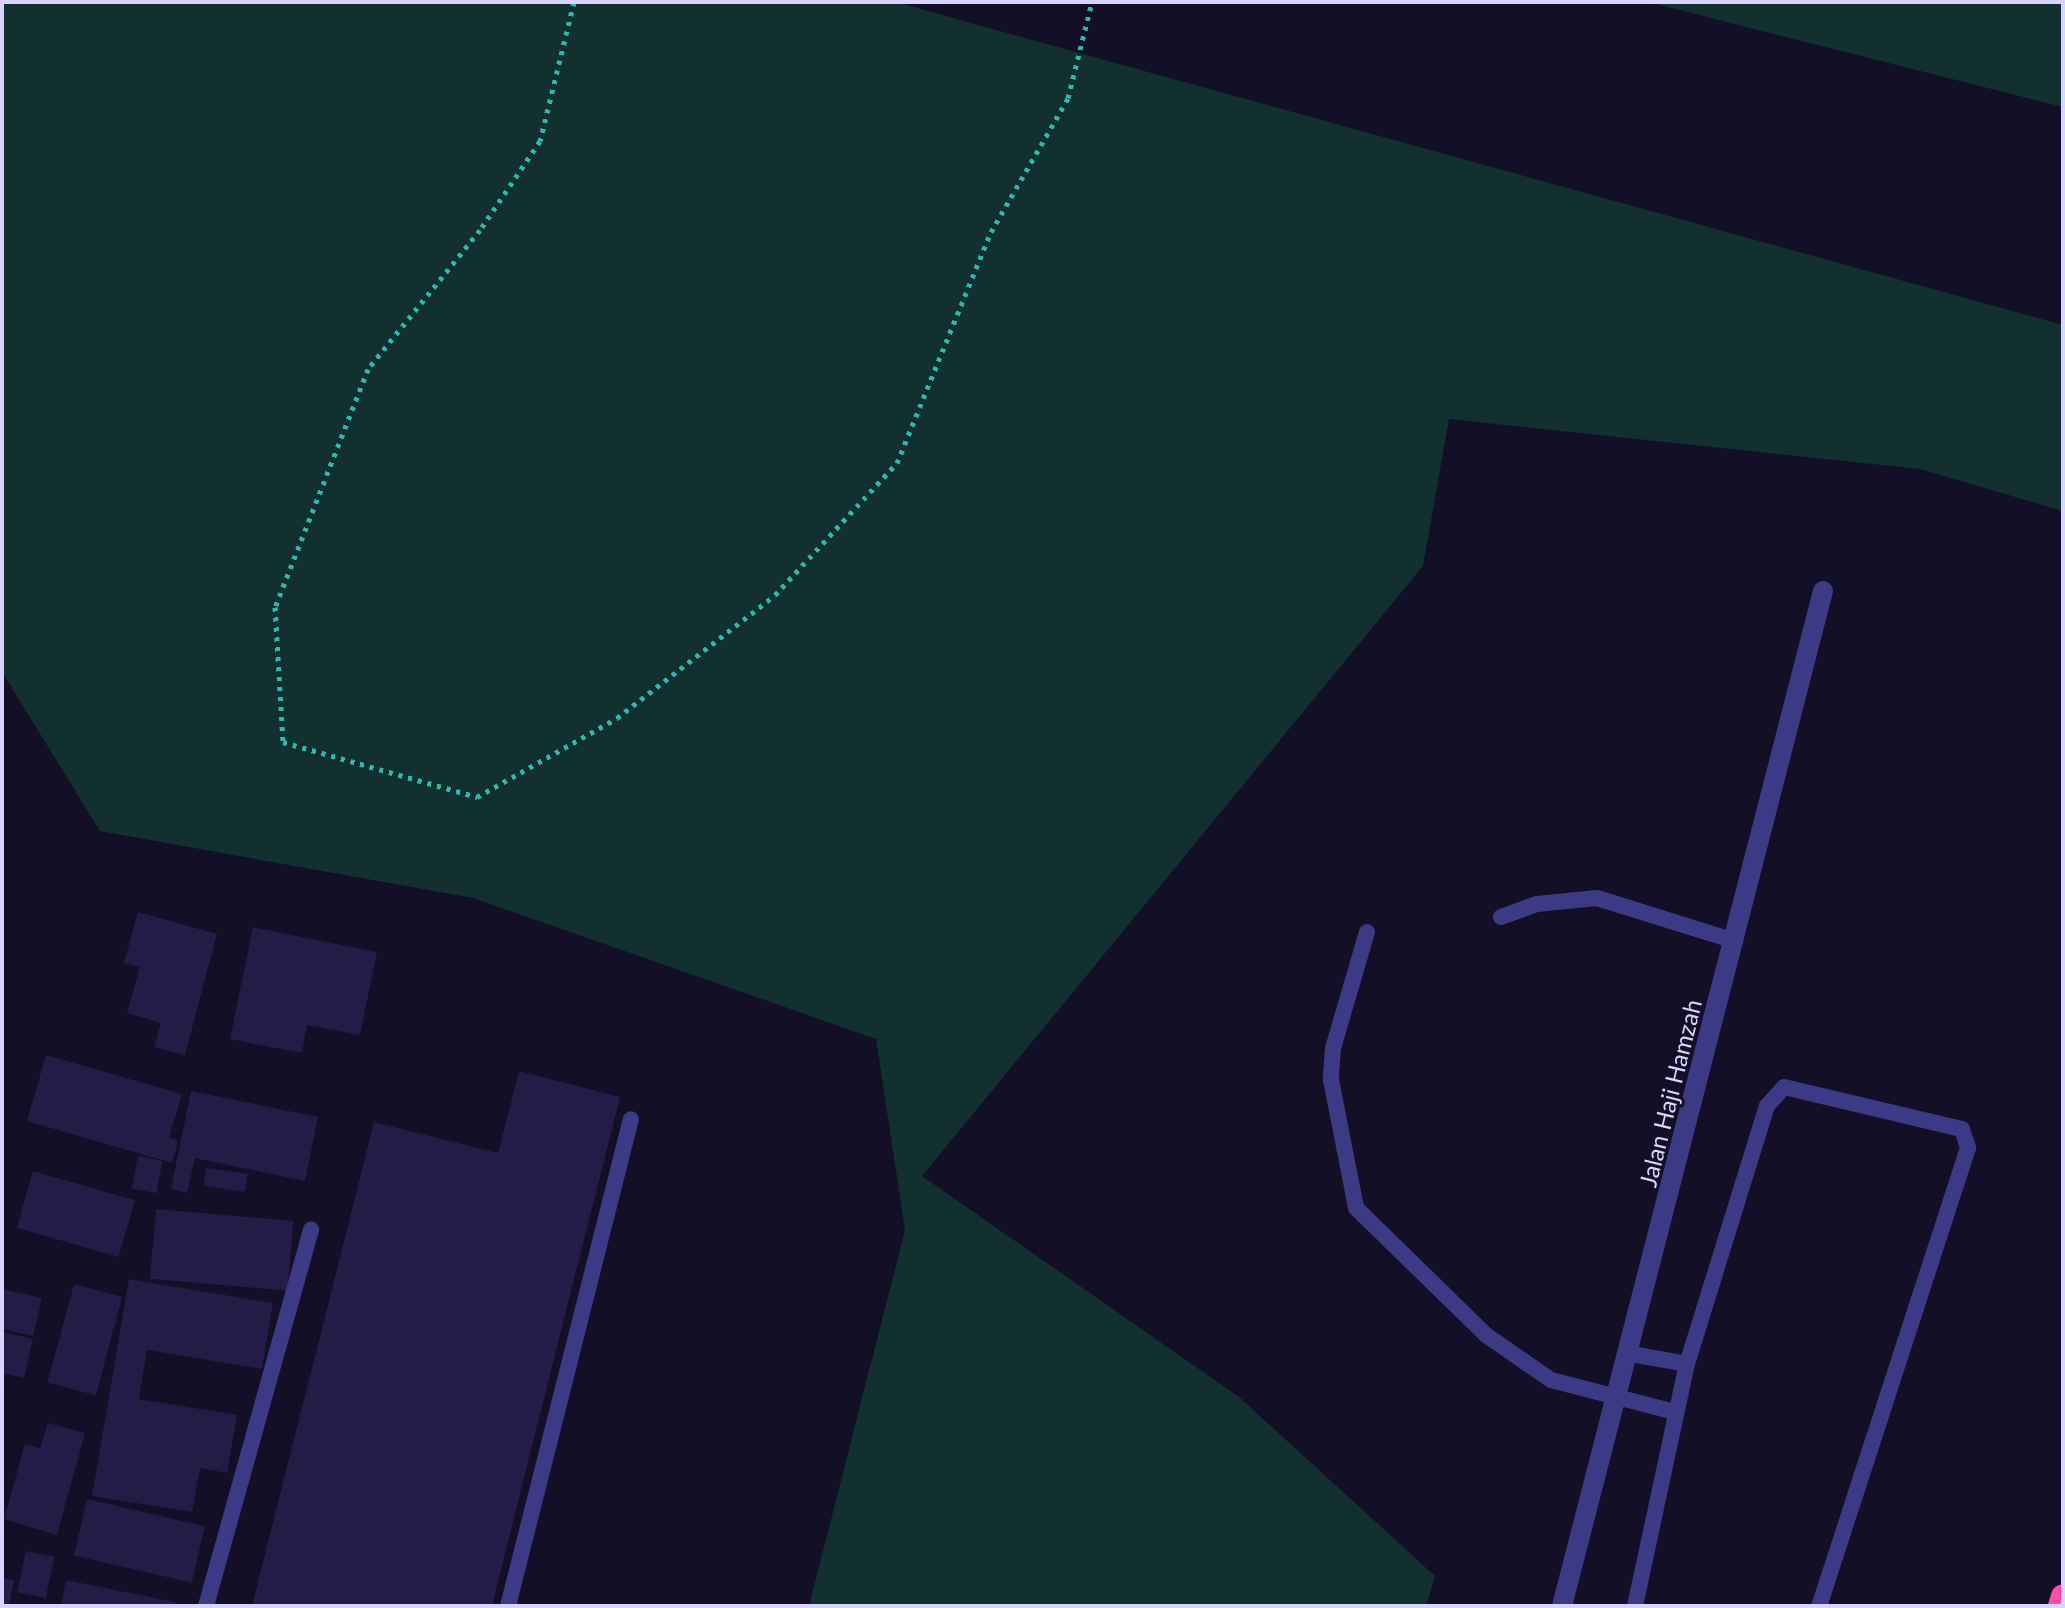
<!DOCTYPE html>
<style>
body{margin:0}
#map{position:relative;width:2065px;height:1608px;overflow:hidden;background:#130f26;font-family:Lato,sans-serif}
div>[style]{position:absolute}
.green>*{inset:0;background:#12302f}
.building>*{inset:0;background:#241b47;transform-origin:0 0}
.path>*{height:5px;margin-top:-2.5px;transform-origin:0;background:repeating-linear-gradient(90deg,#2fb8b0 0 4px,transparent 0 10px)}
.service>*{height:16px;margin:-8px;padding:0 8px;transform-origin:8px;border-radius:8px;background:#3d3a85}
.minor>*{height:20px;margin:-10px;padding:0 10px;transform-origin:10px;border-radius:10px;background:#3d3a85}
.motorway>*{height:24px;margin:-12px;padding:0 12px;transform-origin:12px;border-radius:12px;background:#ff4fa3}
span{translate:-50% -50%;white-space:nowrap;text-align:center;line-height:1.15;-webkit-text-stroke:6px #130f26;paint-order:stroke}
.street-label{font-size:24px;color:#d9d4ff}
.frame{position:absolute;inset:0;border:4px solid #d9d4ff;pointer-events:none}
</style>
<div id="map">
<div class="green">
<div style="clip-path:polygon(2px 2px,895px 2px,2063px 325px,2063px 511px,1920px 469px,1449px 419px,1423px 566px,922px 1176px,1239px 1397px,1435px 1576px,1426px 1606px,809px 1606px,905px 1230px,876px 1039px,473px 898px,100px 831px,2px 672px)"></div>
<div style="clip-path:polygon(1648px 2px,2063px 2px,2063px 107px)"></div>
</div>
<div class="building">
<div style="clip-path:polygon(138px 912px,217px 934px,185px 1055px,154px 1047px,161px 1023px,127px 1013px,140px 967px,124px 963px)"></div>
<div style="clip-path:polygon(253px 927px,377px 952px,360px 1035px,307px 1025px,302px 1053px,230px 1039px)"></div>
<div style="clip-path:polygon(46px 1055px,182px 1094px,169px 1138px,178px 1141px,172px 1163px,27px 1121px)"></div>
<div style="clip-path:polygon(519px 1071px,620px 1097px,492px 1606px,252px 1606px,374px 1122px,498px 1153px)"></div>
<div style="clip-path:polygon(191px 1091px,318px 1117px,305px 1181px,195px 1158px,187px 1193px,171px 1189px)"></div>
<div style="left:138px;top:1156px;width:25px;height:33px;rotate:11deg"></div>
<div style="left:206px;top:1168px;width:42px;height:18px;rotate:8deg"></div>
<div style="left:33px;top:1171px;width:106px;height:59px;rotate:16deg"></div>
<div style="left:156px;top:1209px;width:138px;height:70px;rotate:5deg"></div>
<div style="clip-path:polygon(129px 1279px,273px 1303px,262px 1369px,147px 1350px,139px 1399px,237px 1415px,227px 1473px,200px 1468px,192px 1512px,92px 1496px)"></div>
<div style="left:74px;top:1284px;width:50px;height:102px;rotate:15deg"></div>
<div style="clip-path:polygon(2px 1289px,42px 1298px,33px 1336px,2px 1329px)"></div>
<div style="clip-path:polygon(2px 1332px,33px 1339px,24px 1378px,2px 1373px)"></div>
<div style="clip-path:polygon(48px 1423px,85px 1433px,57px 1535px,4px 1519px,25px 1444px,40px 1448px)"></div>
<div style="left:87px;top:1499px;width:121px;height:58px;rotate:13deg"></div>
<div style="left:26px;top:1551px;width:29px;height:42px;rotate:12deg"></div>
<div style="clip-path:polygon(2px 1578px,14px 1580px,9px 1606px,2px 1606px)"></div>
<div style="clip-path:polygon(66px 1580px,175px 1602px,174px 1606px,61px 1606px)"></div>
</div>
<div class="path">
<div style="left:574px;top:2px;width:143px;rotate:103.7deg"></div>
<div style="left:540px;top:141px;width:107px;rotate:124deg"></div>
<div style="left:480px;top:230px;width:179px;rotate:128.9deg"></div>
<div style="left:368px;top:369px;width:256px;rotate:111.3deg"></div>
<div style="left:275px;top:607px;width:135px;rotate:86.6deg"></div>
<div style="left:283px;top:742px;width:202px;rotate:15.8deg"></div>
<div style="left:477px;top:797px;width:161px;rotate:-29.4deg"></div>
<div style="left:617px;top:718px;width:200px;rotate:-37.9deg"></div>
<div style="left:775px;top:595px;width:180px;rotate:-47.3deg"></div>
<div style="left:897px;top:463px;width:249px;rotate:-67.9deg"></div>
<div style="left:991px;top:232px;width:155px;rotate:-60.1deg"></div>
<div style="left:1068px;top:98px;width:99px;rotate:-76deg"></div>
</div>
<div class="service">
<div style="left:1501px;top:917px;width:38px;rotate:-20deg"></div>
<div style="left:1537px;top:904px;width:60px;rotate:-5.7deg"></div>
<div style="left:1597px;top:898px;width:145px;rotate:17.3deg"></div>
<div style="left:1367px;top:932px;width:121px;rotate:106.3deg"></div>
<div style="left:1333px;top:1048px;width:32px;rotate:94deg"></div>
<div style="left:1331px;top:1080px;width:130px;rotate:78.9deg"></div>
<div style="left:1356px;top:1208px;width:182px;rotate:44.3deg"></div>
<div style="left:1486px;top:1335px;width:79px;rotate:34.7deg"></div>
<div style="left:1551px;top:1380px;width:128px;rotate:14.5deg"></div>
<div style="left:1631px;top:1354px;width:57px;rotate:10.1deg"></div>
<div style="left:1687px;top:1364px;width:270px;rotate:-72.8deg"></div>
<div style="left:1767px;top:1106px;width:25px;rotate:-48deg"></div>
<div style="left:1784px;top:1087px;width:183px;rotate:13.3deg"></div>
<div style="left:1962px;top:1129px;width:20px;rotate:72deg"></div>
<div style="left:1968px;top:1148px;width:482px;rotate:108deg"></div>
<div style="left:206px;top:1606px;width:391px;rotate:-74.4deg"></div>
<div style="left:508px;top:1606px;width:502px;rotate:-75.83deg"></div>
<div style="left:1635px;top:1606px;width:248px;rotate:-77.9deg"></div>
</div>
<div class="minor">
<div style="left:1562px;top:1606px;width:1048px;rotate:-75.58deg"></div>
</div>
<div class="motorway">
<div style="left:2060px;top:1606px;width:10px;rotate:-73deg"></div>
</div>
<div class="street-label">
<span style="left:1670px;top:1093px;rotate:-76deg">Jalan Haji Hamzah</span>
</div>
<div class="frame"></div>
</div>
